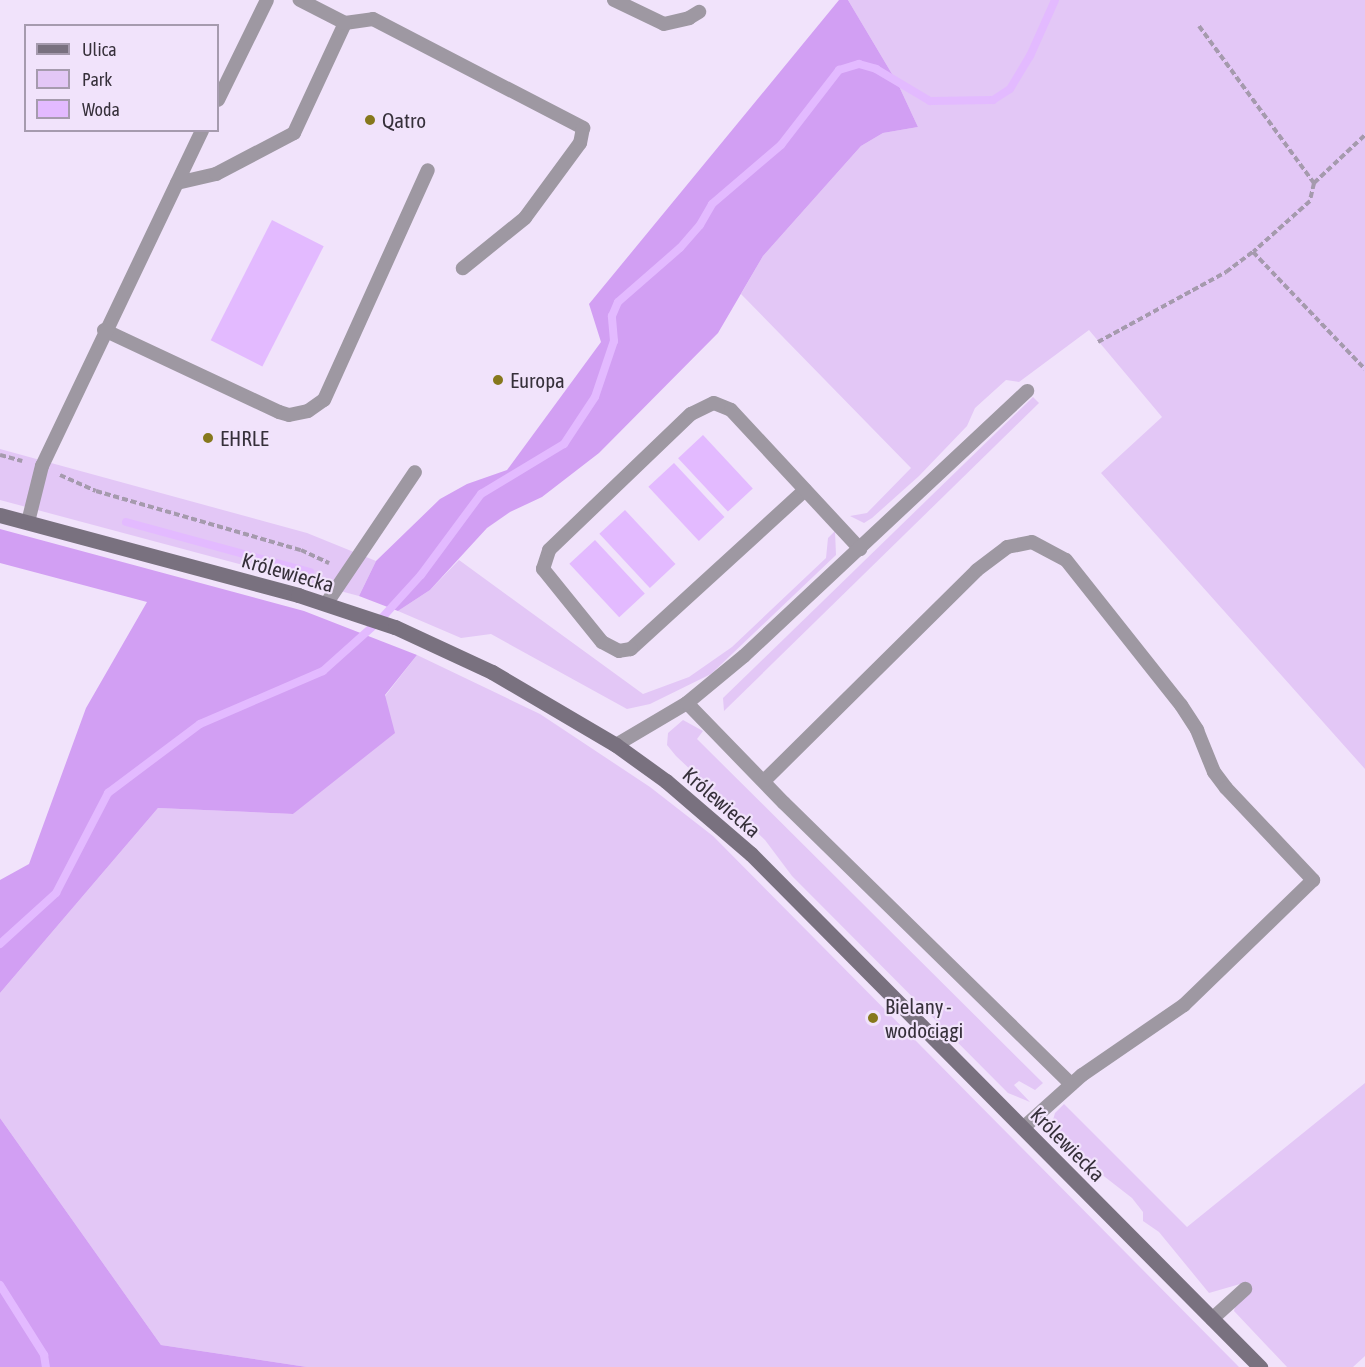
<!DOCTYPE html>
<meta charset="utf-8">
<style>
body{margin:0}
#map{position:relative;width:1365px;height:1367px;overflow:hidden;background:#f1e3fb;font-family:"Asap Condensed",sans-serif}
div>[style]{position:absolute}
.green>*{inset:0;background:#e3c7f6}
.forest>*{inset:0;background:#d29ff3}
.water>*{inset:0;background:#e3baff;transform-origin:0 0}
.stream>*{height:8px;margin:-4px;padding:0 4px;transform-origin:4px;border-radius:4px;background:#e3baff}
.path>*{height:4px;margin-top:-2px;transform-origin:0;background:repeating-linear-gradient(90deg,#a59aad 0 6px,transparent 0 9px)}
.service>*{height:14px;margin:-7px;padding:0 7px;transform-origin:7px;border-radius:7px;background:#9e98a2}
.secondary>*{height:15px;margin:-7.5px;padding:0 7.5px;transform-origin:7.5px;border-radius:7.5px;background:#79717f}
.dots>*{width:16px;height:16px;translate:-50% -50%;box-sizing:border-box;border:3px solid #f1e3fb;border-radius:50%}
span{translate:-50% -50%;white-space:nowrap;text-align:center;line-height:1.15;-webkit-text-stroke:4.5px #f1e3fb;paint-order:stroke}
.poi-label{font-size:21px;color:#36303a}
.left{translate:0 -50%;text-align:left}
.street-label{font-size:21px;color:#36303a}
.legend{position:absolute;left:24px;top:24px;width:195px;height:108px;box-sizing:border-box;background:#f1e3fb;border:2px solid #a69bae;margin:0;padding:8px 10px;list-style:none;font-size:18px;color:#36303a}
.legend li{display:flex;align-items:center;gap:12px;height:30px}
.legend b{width:30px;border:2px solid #a69bae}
</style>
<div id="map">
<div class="green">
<div style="clip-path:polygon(848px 0,1365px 0,1365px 769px,1101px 473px,1162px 417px,1089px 330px,1019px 382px,1006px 380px,975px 408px,967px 426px,919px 476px,872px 518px,864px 523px,850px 516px,867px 513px,911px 468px,741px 294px,763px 256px,861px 146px,883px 133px,918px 127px,898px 84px)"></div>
<div style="clip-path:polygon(1033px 397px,1039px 403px,724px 711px,723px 698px)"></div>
<div style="clip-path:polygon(0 449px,307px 533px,376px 561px,359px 596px,0 500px)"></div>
<div style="clip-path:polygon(835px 531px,836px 555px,711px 674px,650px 704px,627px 709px,491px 634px,461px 638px,398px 611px,430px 590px,459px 560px,643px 694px,689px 677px,732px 647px,826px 558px,828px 538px)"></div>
<div style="clip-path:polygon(417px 655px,540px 714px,650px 787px,713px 836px,1239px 1367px,307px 1367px,161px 1345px,0 1118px,0 993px,158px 808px,293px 814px)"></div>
<div style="clip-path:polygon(683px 720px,703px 731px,697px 739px,1043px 1083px,1035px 1090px,1019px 1081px,1014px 1085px,1030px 1102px,1008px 1093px,792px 876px,765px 840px,676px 756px,667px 745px,668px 733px)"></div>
<div style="clip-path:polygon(1365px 1083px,1365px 1356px,1353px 1367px,1287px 1367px,1234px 1311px,1240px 1284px,1209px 1293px,1159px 1232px,1143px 1221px,1143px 1212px,1132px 1198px,1087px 1163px,1073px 1146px,1061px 1145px,1051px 1127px,1055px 1113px,1064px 1104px,1187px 1227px)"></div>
</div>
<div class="forest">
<div style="clip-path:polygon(839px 0,848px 0,898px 84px,918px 127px,883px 133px,861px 146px,763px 256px,718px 333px,599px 453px,542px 497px,510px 512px,487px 528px,430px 590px,398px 611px,359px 596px,376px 561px,440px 499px,467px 484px,507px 470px,601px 342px,589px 304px)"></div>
<div style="clip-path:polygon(0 529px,304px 611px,417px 655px,385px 695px,395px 733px,293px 814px,158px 808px,0 993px,0 880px,29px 864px,86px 708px,147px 602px,0 563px)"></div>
<div style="clip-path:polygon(0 1118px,161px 1345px,307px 1367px,0 1367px)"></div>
</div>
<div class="water">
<div style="left:272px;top:220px;width:58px;height:135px;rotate:27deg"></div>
<div style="left:703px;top:435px;width:73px;height:34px;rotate:47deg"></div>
<div style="left:674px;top:463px;width:74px;height:35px;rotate:47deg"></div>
<div style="left:625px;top:510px;width:74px;height:35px;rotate:47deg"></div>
<div style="left:595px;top:540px;width:73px;height:35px;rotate:47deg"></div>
</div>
<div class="stream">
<div style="left:126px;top:522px;width:191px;rotate:15.2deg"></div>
<div style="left:0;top:944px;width:76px;rotate:-42.3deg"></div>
<div style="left:56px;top:893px;width:113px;rotate:-62.5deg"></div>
<div style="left:108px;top:793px;width:115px;rotate:-36.9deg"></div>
<div style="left:200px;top:724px;width:134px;rotate:-23.3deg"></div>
<div style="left:323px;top:671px;width:76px;rotate:-41.8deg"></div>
<div style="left:380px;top:620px;width:61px;rotate:-47.7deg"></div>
<div style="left:421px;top:575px;width:101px;rotate:-53.5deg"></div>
<div style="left:481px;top:494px;width:97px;rotate:-31.1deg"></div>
<div style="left:564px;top:444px;width:56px;rotate:-56.6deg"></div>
<div style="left:595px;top:397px;width:59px;rotate:-71.3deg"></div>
<div style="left:614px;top:341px;width:25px;rotate:-95deg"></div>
<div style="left:612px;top:316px;width:15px;rotate:-67deg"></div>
<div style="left:618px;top:302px;width:82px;rotate:-41.1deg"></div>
<div style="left:680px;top:248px;width:30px;rotate:-49deg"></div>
<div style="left:700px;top:225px;width:24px;rotate:-60deg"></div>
<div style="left:712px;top:204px;width:91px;rotate:-40.5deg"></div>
<div style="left:781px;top:145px;width:95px;rotate:-52.3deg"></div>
<div style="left:839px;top:70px;width:21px;rotate:-17deg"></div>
<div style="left:859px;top:64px;width:18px;rotate:16deg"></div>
<div style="left:876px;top:69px;width:63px;rotate:30.7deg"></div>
<div style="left:930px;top:101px;width:63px;rotate:-0.9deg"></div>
<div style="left:993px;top:100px;width:20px;rotate:-33deg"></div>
<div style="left:1010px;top:89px;width:39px;rotate:-59deg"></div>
<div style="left:1030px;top:56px;width:61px;rotate:-65.9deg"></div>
<div style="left:0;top:1285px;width:83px;rotate:57.8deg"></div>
<div style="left:44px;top:1355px;width:12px;rotate:81deg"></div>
</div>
<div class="path">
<div style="left:1199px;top:26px;width:195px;rotate:53.8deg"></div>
<div style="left:1314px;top:183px;width:18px;rotate:103deg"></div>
<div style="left:1310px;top:201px;width:76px;rotate:138.2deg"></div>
<div style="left:1314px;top:183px;width:70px;rotate:-43.3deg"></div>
<div style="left:1098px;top:342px;width:146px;rotate:-28.7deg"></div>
<div style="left:1226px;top:272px;width:34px;rotate:-37deg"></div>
<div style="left:1253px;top:252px;width:162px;rotate:46.3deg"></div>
<div style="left:0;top:455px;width:23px;rotate:15deg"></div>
<div style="left:60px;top:475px;width:39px;rotate:24deg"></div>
<div style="left:96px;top:491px;width:213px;rotate:16.1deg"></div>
<div style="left:301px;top:550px;width:31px;rotate:25deg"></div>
</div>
<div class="service">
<div style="left:614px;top:0;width:55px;rotate:25.6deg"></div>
<div style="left:664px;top:24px;width:26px;rotate:-13deg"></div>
<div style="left:689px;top:18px;width:12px;rotate:-31deg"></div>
<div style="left:345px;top:23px;width:28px;rotate:-8deg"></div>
<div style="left:373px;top:19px;width:237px;rotate:27.4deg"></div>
<div style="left:583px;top:128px;width:15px;rotate:101deg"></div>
<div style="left:580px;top:143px;width:93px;rotate:126.3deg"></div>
<div style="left:525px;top:218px;width:80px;rotate:141.1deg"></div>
<div style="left:218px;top:100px;width:111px;rotate:-63.9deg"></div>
<div style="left:177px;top:183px;width:40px;rotate:-13deg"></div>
<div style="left:216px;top:174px;width:88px;rotate:-27.7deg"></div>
<div style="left:294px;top:133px;width:121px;rotate:-65.1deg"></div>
<div style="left:345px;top:23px;width:51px;rotate:-152.9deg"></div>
<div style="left:104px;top:330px;width:193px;rotate:25.1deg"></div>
<div style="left:279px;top:412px;width:10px;rotate:17deg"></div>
<div style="left:289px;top:415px;width:19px;rotate:-12deg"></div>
<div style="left:308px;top:411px;width:19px;rotate:-35deg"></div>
<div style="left:324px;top:400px;width:252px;rotate:-65.7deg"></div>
<div style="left:805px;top:490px;width:236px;rotate:137.6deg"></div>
<div style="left:631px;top:649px;width:12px;rotate:171deg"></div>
<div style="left:619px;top:651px;width:19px;rotate:-152deg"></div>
<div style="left:602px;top:642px;width:94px;rotate:-128.9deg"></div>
<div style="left:543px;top:569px;width:20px;rotate:-72deg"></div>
<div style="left:549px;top:550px;width:197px;rotate:-43.8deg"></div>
<div style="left:691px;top:414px;width:25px;rotate:-26deg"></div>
<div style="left:714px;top:403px;width:18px;rotate:22deg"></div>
<div style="left:731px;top:410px;width:190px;rotate:47.1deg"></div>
<div style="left:28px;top:522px;width:58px;rotate:-76deg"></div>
<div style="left:42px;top:466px;width:372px;rotate:-64.5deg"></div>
<div style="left:326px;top:604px;width:159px;rotate:-56deg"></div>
<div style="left:687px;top:703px;width:139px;rotate:45.9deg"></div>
<div style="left:784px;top:803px;width:402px;rotate:44.4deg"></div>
<div style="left:616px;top:745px;width:82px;rotate:-30.6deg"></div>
<div style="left:687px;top:703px;width:74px;rotate:-39.5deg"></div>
<div style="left:744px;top:656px;width:388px;rotate:-43.1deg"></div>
<div style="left:765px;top:780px;width:298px;rotate:-44.7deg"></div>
<div style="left:977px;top:570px;width:38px;rotate:-37deg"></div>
<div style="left:1007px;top:547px;width:25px;rotate:-11deg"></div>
<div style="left:1032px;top:542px;width:38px;rotate:28deg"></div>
<div style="left:1066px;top:560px;width:185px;rotate:51.6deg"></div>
<div style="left:1181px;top:705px;width:30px;rotate:57deg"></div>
<div style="left:1197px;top:730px;width:45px;rotate:68deg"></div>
<div style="left:1214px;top:772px;width:20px;rotate:53deg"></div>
<div style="left:1226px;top:788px;width:127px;rotate:46.6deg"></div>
<div style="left:1313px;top:880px;width:180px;rotate:135.9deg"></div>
<div style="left:1184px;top:1005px;width:124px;rotate:145.5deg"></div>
<div style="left:1082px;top:1075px;width:79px;rotate:138.1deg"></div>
<div style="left:1212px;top:1319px;width:45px;rotate:-42.3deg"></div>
</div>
<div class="secondary">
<div style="left:0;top:515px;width:309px;rotate:15deg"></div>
<div style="left:298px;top:595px;width:102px;rotate:18.3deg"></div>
<div style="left:395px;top:627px;width:107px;rotate:24.9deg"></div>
<div style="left:492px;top:672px;width:144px;rotate:30.5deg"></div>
<div style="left:616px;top:745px;width:62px;rotate:35.8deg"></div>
<div style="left:666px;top:781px;width:112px;rotate:40.7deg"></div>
<div style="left:751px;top:854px;width:723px;rotate:45.22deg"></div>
</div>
<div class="dots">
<div style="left:370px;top:120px;background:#86781c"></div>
<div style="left:498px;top:380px;background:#86781c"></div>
<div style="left:208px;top:438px;background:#86781c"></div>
<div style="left:873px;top:1018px;background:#86781c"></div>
</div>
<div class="poi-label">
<span class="left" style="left:382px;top:120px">Qatro</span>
<span class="left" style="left:510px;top:380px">Europa</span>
<span class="left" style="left:220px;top:438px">EHRLE</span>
<span class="left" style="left:885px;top:1018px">Bielany -<br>wodociągi</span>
</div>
<div class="street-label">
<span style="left:288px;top:572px;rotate:16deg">Królewiecka</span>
<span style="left:722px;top:802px;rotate:41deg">Królewiecka</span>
<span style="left:1068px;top:1144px;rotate:45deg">Królewiecka</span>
</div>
<ul class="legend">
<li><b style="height:8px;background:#79717f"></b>Ulica</li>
<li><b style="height:16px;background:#e3c7f6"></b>Park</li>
<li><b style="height:16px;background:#e3baff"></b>Woda</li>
</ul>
</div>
